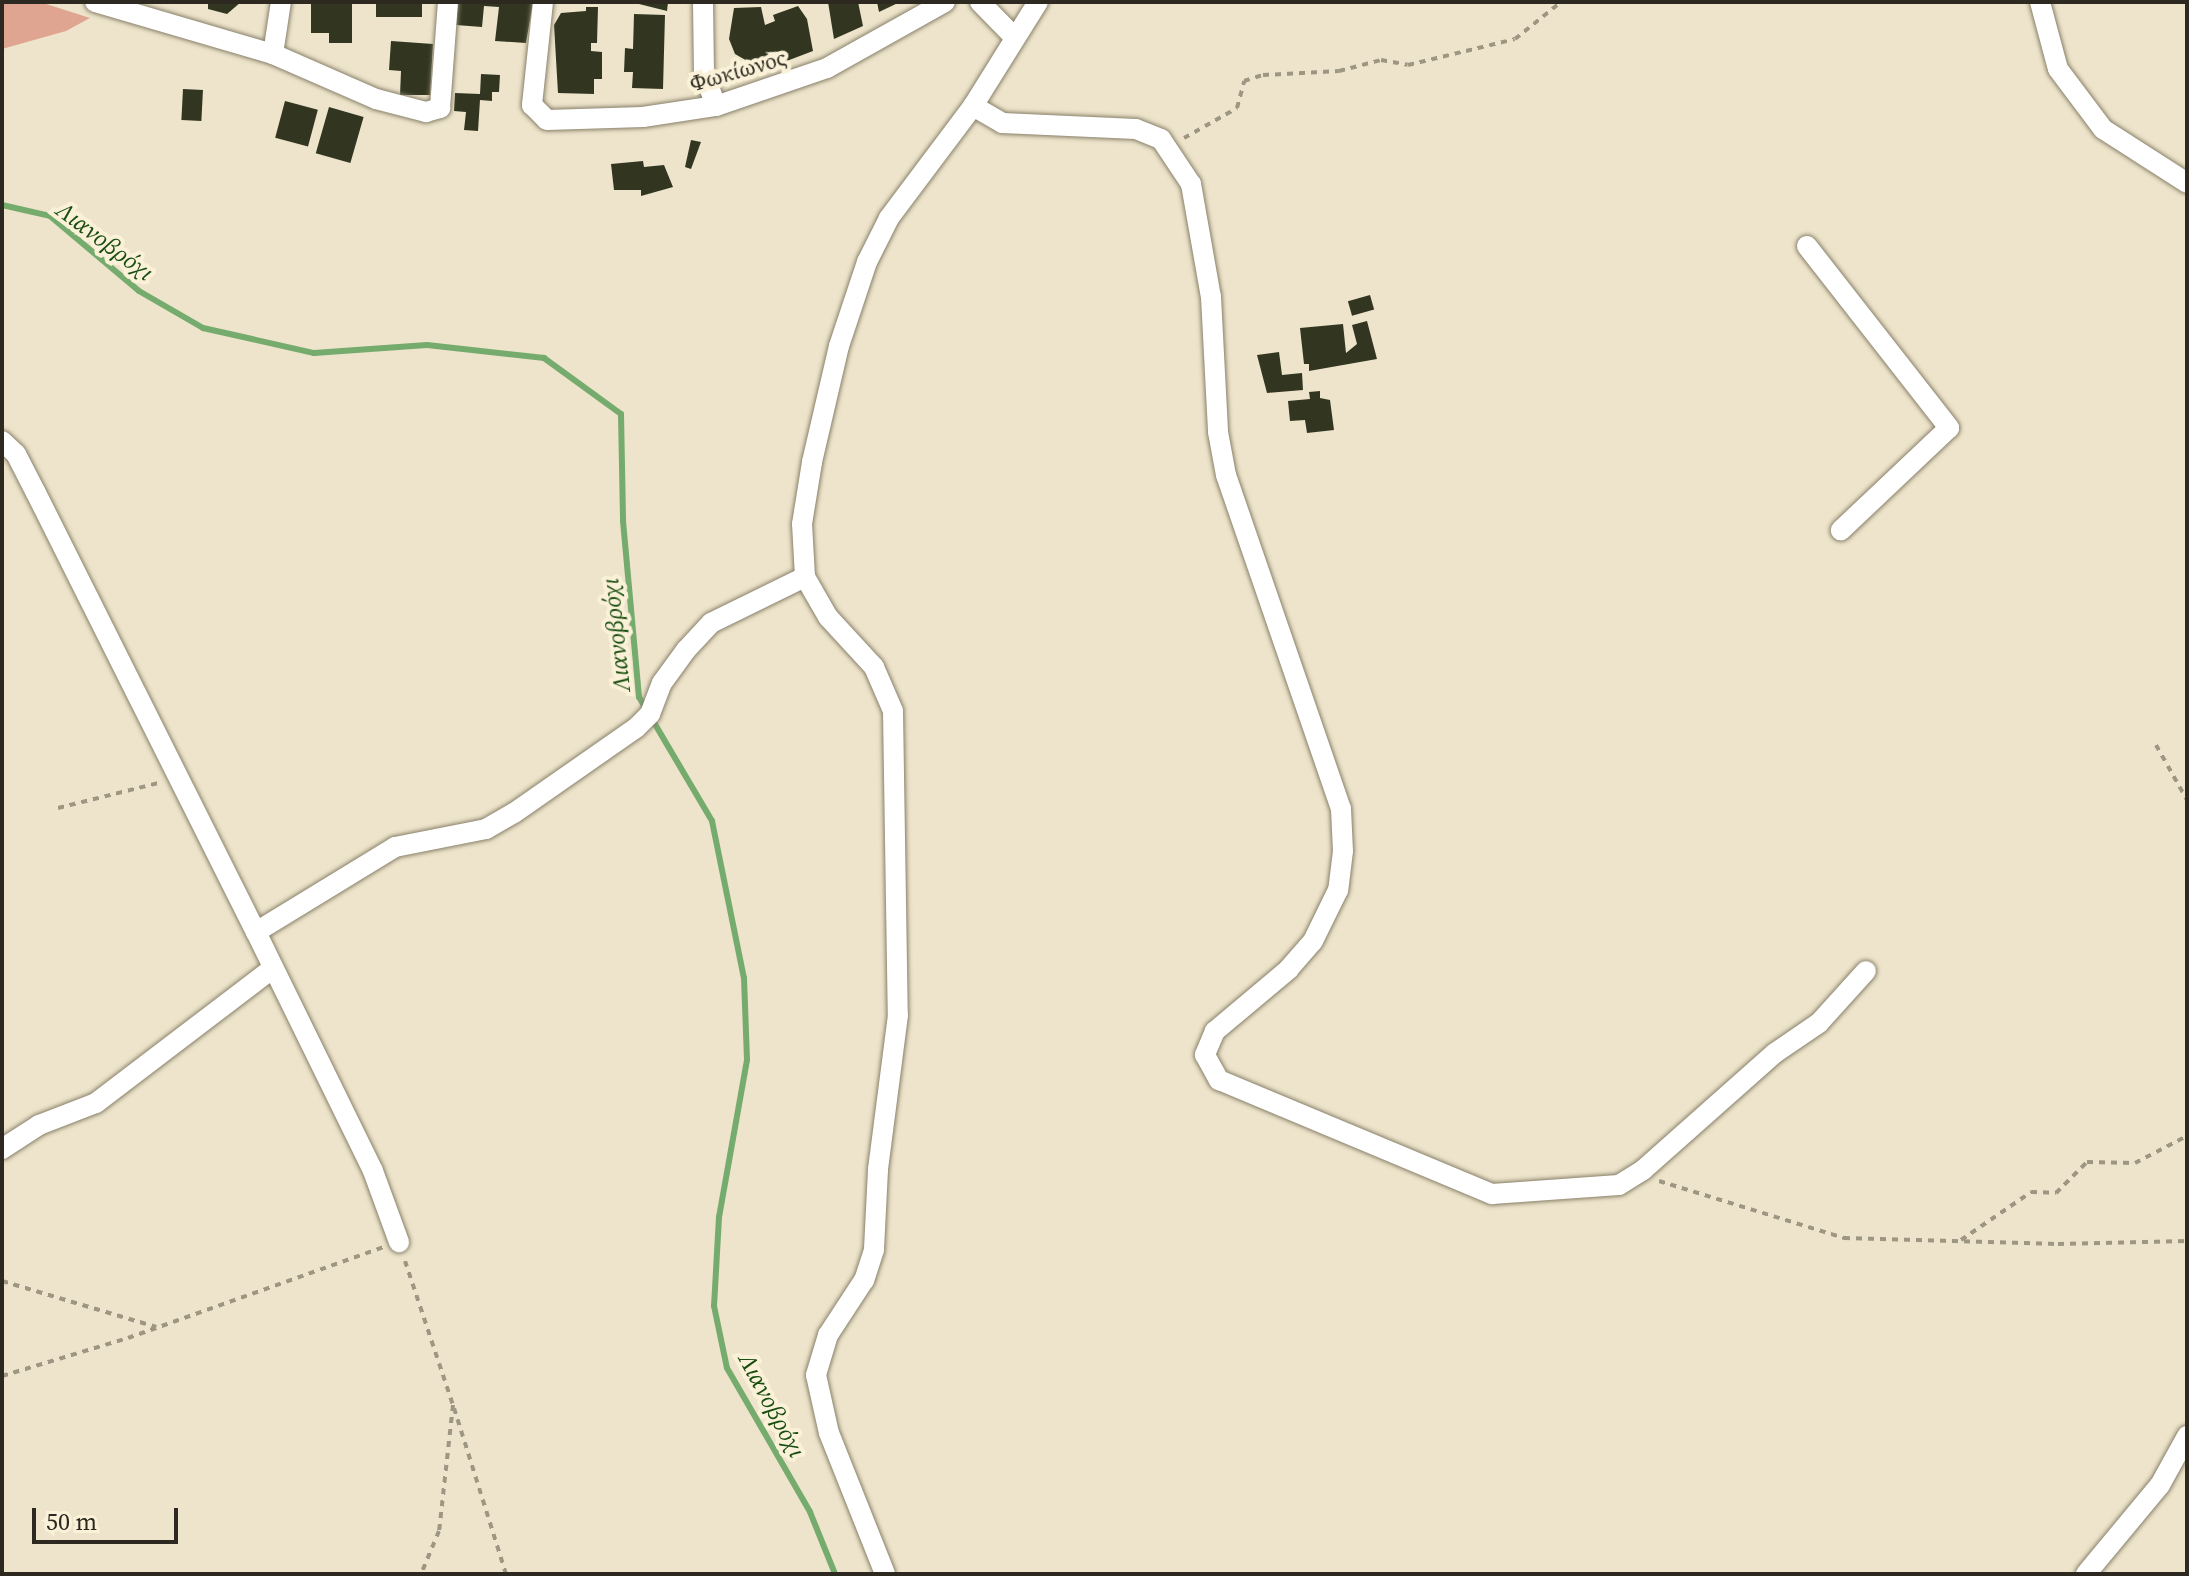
<!DOCTYPE html>
<meta charset="utf-8">
<style>
body{margin:0}
#map{position:relative;width:2189px;height:1576px;overflow:hidden;background:#ede4cb;font-family:"Source Serif 4",serif}
div>[style]{position:absolute}
.green>*{inset:0;background:#dfa591}
.stream>*{height:6px;margin:-3px;padding:0 3px;transform-origin:3px;border-radius:3px;background:#76ab6e}
.building>*{inset:0;background:#323621;transform-origin:0 0}
.path>*{height:4px;margin-top:-2px;transform-origin:0;background:repeating-linear-gradient(90deg,#9d9683 0 6px,transparent 0 12px)}
.roads{filter:drop-shadow(0 0 2px #89806a) drop-shadow(0 0 2px #89806a)}
.minor>*{height:20px;margin:-10px;padding:0 10px;transform-origin:10px;border-radius:10px;background:#fff}
span{translate:-50% -50%;white-space:nowrap;text-align:center;line-height:1.15;-webkit-text-stroke:8px #faf1d8;paint-order:stroke}
.street-label{font-size:22px;color:#2d2920}
.water-label{font-size:24px;color:#184d10;font-style:italic}
.frame{position:absolute;inset:0;border:4px solid #2d2920;pointer-events:none}
.scale{position:absolute;left:32px;top:1508px;width:146px;height:36px;box-sizing:border-box;border:4px solid #2d2920;border-top:0;padding-left:10px;font-size:24px;line-height:28px;white-space:nowrap;color:#2d2920;-webkit-text-stroke:6px #faf1d8;paint-order:stroke}
</style>
<div id="map">
<div class="green">
<div style="clip-path:polygon(2px 2px,40px 2px,90px 18px,66px 31px,2px 49px)"></div>
</div>
<div class="stream">
<div style="left:2px;top:205px;width:49px;rotate:12.9deg"></div>
<div style="left:50px;top:216px;width:116px;rotate:40.1deg"></div>
<div style="left:139px;top:291px;width:74px;rotate:30deg"></div>
<div style="left:203px;top:328px;width:114px;rotate:12.7deg"></div>
<div style="left:314px;top:353px;width:113px;rotate:-4deg"></div>
<div style="left:427px;top:345px;width:118px;rotate:6.3deg"></div>
<div style="left:544px;top:358px;width:95px;rotate:36deg"></div>
<div style="left:621px;top:414px;width:107px;rotate:88.9deg"></div>
<div style="left:623px;top:521px;width:177px;rotate:84.8deg"></div>
<div style="left:639px;top:697px;width:144px;rotate:59.5deg"></div>
<div style="left:712px;top:821px;width:160px;rotate:78.5deg"></div>
<div style="left:744px;top:978px;width:82px;rotate:87.9deg"></div>
<div style="left:747px;top:1060px;width:159px;rotate:100.1deg"></div>
<div style="left:719px;top:1217px;width:89px;rotate:93.2deg"></div>
<div style="left:714px;top:1306px;width:63px;rotate:78.2deg"></div>
<div style="left:727px;top:1368px;width:166px;rotate:60deg"></div>
<div style="left:810px;top:1512px;width:67px;rotate:68deg"></div>
</div>
<div class="building">
<div style="clip-path:polygon(208px 2px,241px 2px,227px 14px,208px 9px)"></div>
<div style="clip-path:polygon(311px 2px,352px 2px,352px 43px,329px 43px,329px 33px,311px 33px)"></div>
<div style="left:376px;top:2px;width:46px;height:15px"></div>
<div style="clip-path:polygon(458px 2px,533px 2px,526px 43px,495px 41px,499px 7px,484px 6px,482px 27px,456px 25px)"></div>
<div style="clip-path:polygon(635px 2px,668px 2px,667px 11px,635px 3px)"></div>
<div style="clip-path:polygon(828px 2px,858px 2px,863px 26px,834px 39px)"></div>
<div style="clip-path:polygon(877px 2px,900px 2px,879px 12px)"></div>
<div style="clip-path:polygon(798px 6px,807px 19px,813px 51px,763px 70px,735px 54px,729px 39px,734px 8px,761px 7px,765px 25px,775px 21px,773px 15px)"></div>
<div style="clip-path:polygon(586px 7px,598px 7px,597px 43px,591px 43px,591px 51px,602px 52px,602px 79px,594px 79px,594px 94px,558px 93px,554px 25px,561px 13px,586px 11px)"></div>
<div style="clip-path:polygon(634px 14px,665px 15px,663px 89px,632px 88px,633px 72px,624px 72px,625px 48px,633px 49px)"></div>
<div style="clip-path:polygon(391px 41px,433px 44px,430px 95px,400px 95px,401px 71px,389px 70px)"></div>
<div style="clip-path:polygon(481px 74px,500px 75px,499px 92px,492px 92px,492px 101px,480px 100px,478px 131px,464px 130px,466px 112px,454px 111px,455px 93px,480px 94px)"></div>
<div style="left:183px;top:89px;width:20px;height:31px;rotate:3deg"></div>
<div style="left:285px;top:101px;width:34px;height:38px;rotate:15deg"></div>
<div style="left:329px;top:107px;width:36px;height:48px;rotate:16deg"></div>
<div style="clip-path:polygon(691px 140px,701px 142px,691px 169px,685px 167px)"></div>
<div style="clip-path:polygon(643px 161px,644px 167px,664px 165px,673px 187px,641px 196px,641px 190px,614px 190px,611px 164px)"></div>
<div style="left:1370px;top:295px;width:15px;height:23px;rotate:74deg"></div>
<div style="clip-path:polygon(1367px 321px,1377px 359px,1309px 371px,1309px 364px,1304px 364px,1300px 328px,1343px 324px,1346px 353px,1357px 344px,1352px 325px)"></div>
<div style="clip-path:polygon(1279px 352px,1282px 375px,1302px 373px,1303px 390px,1267px 393px,1257px 355px)"></div>
<div style="clip-path:polygon(1320px 391px,1320px 398px,1330px 400px,1334px 430px,1307px 433px,1305px 420px,1290px 421px,1288px 401px,1310px 399px,1309px 392px)"></div>
</div>
<div class="path">
<div style="left:1184px;top:138px;width:61px;rotate:-29.5deg"></div>
<div style="left:1237px;top:108px;width:28px;rotate:-75deg"></div>
<div style="left:1244px;top:81px;width:20px;rotate:-18deg"></div>
<div style="left:1263px;top:75px;width:76px;rotate:-3deg"></div>
<div style="left:1339px;top:71px;width:43px;rotate:-14.7deg"></div>
<div style="left:1381px;top:60px;width:27px;rotate:10deg"></div>
<div style="left:1408px;top:65px;width:60px;rotate:-13.6deg"></div>
<div style="left:1466px;top:51px;width:50px;rotate:-13.8deg"></div>
<div style="left:1515px;top:39px;width:59px;rotate:-38.8deg"></div>
<div style="left:2156px;top:745px;width:63px;rotate:60.6deg"></div>
<div style="left:58px;top:808px;width:107px;rotate:-14deg"></div>
<div style="left:1659px;top:1181px;width:194px;rotate:17.1deg"></div>
<div style="left:1844px;top:1238px;width:214px;rotate:1.6deg"></div>
<div style="left:2058px;top:1244px;width:129px;rotate:-1.3deg"></div>
<div style="left:1961px;top:1240px;width:85px;rotate:-34.4deg"></div>
<div style="left:2031px;top:1192px;width:25px;rotate:2deg"></div>
<div style="left:2056px;top:1193px;width:44px;rotate:-45deg"></div>
<div style="left:2087px;top:1162px;width:48px;rotate:1.2deg"></div>
<div style="left:2135px;top:1163px;width:59px;rotate:-27.4deg"></div>
<div style="left:405px;top:1261px;width:152px;rotate:71.6deg"></div>
<div style="left:453px;top:1405px;width:127px;rotate:96.3deg"></div>
<div style="left:439px;top:1531px;width:47px;rotate:112.7deg"></div>
<div style="left:2px;top:1281px;width:161px;rotate:16.6deg"></div>
<div style="left:2px;top:1376px;width:132px;rotate:-16.8deg"></div>
<div style="left:128px;top:1338px;width:271px;rotate:-19.6deg"></div>
<div style="left:454px;top:1408px;width:174px;rotate:72.6deg"></div>
</div>
<div class="roads">
<div class="minor">
<div style="left:95px;top:2px;width:185px;rotate:16.3deg"></div>
<div style="left:273px;top:54px;width:112px;rotate:23.6deg"></div>
<div style="left:376px;top:99px;width:52px;rotate:14.6deg"></div>
<div style="left:426px;top:112px;width:15px;rotate:-16deg"></div>
<div style="left:440px;top:108px;width:106px;rotate:-85.7deg"></div>
<div style="left:543px;top:2px;width:104px;rotate:96.1deg"></div>
<div style="left:532px;top:105px;width:21px;rotate:45deg"></div>
<div style="left:547px;top:120px;width:96px;rotate:-1.8deg"></div>
<div style="left:643px;top:117px;width:74px;rotate:-8.6deg"></div>
<div style="left:716px;top:106px;width:117px;rotate:-18.9deg"></div>
<div style="left:827px;top:68px;width:135px;rotate:-29.2deg"></div>
<div style="left:703px;top:2px;width:71px;rotate:89.2deg"></div>
<div style="left:704px;top:73px;width:35px;rotate:70deg"></div>
<div style="left:980px;top:2px;width:50px;rotate:45.8deg"></div>
<div style="left:2040px;top:2px;width:69px;rotate:75deg"></div>
<div style="left:2058px;top:69px;width:75px;rotate:53.1deg"></div>
<div style="left:2103px;top:129px;width:100px;rotate:32.7deg"></div>
<div style="left:273px;top:54px;width:53px;rotate:-81.3deg"></div>
<div style="left:973px;top:106px;width:34px;rotate:30deg"></div>
<div style="left:1002px;top:123px;width:134px;rotate:2.6deg"></div>
<div style="left:1136px;top:129px;width:27px;rotate:22deg"></div>
<div style="left:1161px;top:139px;width:54px;rotate:56.3deg"></div>
<div style="left:1191px;top:184px;width:115px;rotate:80deg"></div>
<div style="left:1211px;top:297px;width:135px;rotate:87deg"></div>
<div style="left:1218px;top:432px;width:44px;rotate:79.5deg"></div>
<div style="left:1226px;top:475px;width:353px;rotate:71deg"></div>
<div style="left:1341px;top:809px;width:42px;rotate:87.3deg"></div>
<div style="left:1343px;top:851px;width:39px;rotate:97deg"></div>
<div style="left:1338px;top:890px;width:57px;rotate:116.1deg"></div>
<div style="left:1313px;top:941px;width:37px;rotate:131deg"></div>
<div style="left:1289px;top:969px;width:97px;rotate:140deg"></div>
<div style="left:1215px;top:1031px;width:26px;rotate:113deg"></div>
<div style="left:1205px;top:1055px;width:29px;rotate:61deg"></div>
<div style="left:1219px;top:1080px;width:296px;rotate:22.7deg"></div>
<div style="left:1492px;top:1194px;width:127px;rotate:-4.1deg"></div>
<div style="left:1619px;top:1185px;width:28px;rotate:-32deg"></div>
<div style="left:1643px;top:1170px;width:176px;rotate:-41.6deg"></div>
<div style="left:1775px;top:1053px;width:53px;rotate:-34.3deg"></div>
<div style="left:1819px;top:1023px;width:70px;rotate:-47.9deg"></div>
<div style="left:1807px;top:246px;width:231px;rotate:52deg"></div>
<div style="left:1949px;top:428px;width:149px;rotate:136.6deg"></div>
<div style="left:2px;top:441px;width:19px;rotate:43deg"></div>
<div style="left:16px;top:454px;width:44px;rotate:62.9deg"></div>
<div style="left:36px;top:493px;width:491px;rotate:63.4deg"></div>
<div style="left:256px;top:932px;width:266px;rotate:63.9deg"></div>
<div style="left:373px;top:1171px;width:76px;rotate:69.9deg"></div>
<div style="left:805px;top:577px;width:53px;rotate:-93.2deg"></div>
<div style="left:802px;top:524px;width:63px;rotate:-80.8deg"></div>
<div style="left:812px;top:462px;width:119px;rotate:-76.9deg"></div>
<div style="left:839px;top:346px;width:89px;rotate:-71.6deg"></div>
<div style="left:867px;top:262px;width:49px;rotate:-63.4deg"></div>
<div style="left:889px;top:218px;width:140px;rotate:-53.1deg"></div>
<div style="left:973px;top:106px;width:123px;rotate:-58deg"></div>
<div style="left:256px;top:932px;width:163px;rotate:-31.4deg"></div>
<div style="left:395px;top:847px;width:93px;rotate:-11.2deg"></div>
<div style="left:486px;top:829px;width:32px;rotate:-30deg"></div>
<div style="left:514px;top:813px;width:149px;rotate:-34.9deg"></div>
<div style="left:636px;top:728px;width:20px;rotate:-45deg"></div>
<div style="left:650px;top:714px;width:33px;rotate:-69deg"></div>
<div style="left:662px;top:683px;width:41px;rotate:-54deg"></div>
<div style="left:686px;top:650px;width:37px;rotate:-47deg"></div>
<div style="left:711px;top:623px;width:105px;rotate:-26.1deg"></div>
<div style="left:805px;top:577px;width:46px;rotate:60.1deg"></div>
<div style="left:828px;top:617px;width:68px;rotate:47.4deg"></div>
<div style="left:874px;top:667px;width:48px;rotate:66.6deg"></div>
<div style="left:893px;top:711px;width:304px;rotate:89.1deg"></div>
<div style="left:898px;top:1015px;width:156px;rotate:97.4deg"></div>
<div style="left:878px;top:1170px;width:80px;rotate:92.9deg"></div>
<div style="left:874px;top:1250px;width:32px;rotate:108deg"></div>
<div style="left:864px;top:1280px;width:66px;rotate:123.2deg"></div>
<div style="left:828px;top:1335px;width:42px;rotate:106.7deg"></div>
<div style="left:816px;top:1375px;width:59px;rotate:77.4deg"></div>
<div style="left:829px;top:1433px;width:152px;rotate:68.3deg"></div>
<div style="left:2px;top:1149px;width:44px;rotate:-33deg"></div>
<div style="left:39px;top:1125px;width:61px;rotate:-21.1deg"></div>
<div style="left:96px;top:1103px;width:221px;rotate:-37.3deg"></div>
<div style="left:2086px;top:1574px;width:116px;rotate:-50.3deg"></div>
<div style="left:2160px;top:1485px;width:56px;rotate:-61.1deg"></div>
</div>
</div>
<div class="street-label">
<span style="left:738px;top:71px;rotate:-16deg">Φωκίωνος</span>
</div>
<div class="water-label">
<span style="left:105px;top:241px;rotate:37deg">Λιανοβρόχι</span>
<span style="left:616px;top:635px;rotate:-96deg">Λιανοβρόχι</span>
<span style="left:772px;top:1405px;rotate:62deg">Λιανοβρόχι</span>
</div>
<div class="frame"></div>
<div class="scale">50 m</div>
</div>
